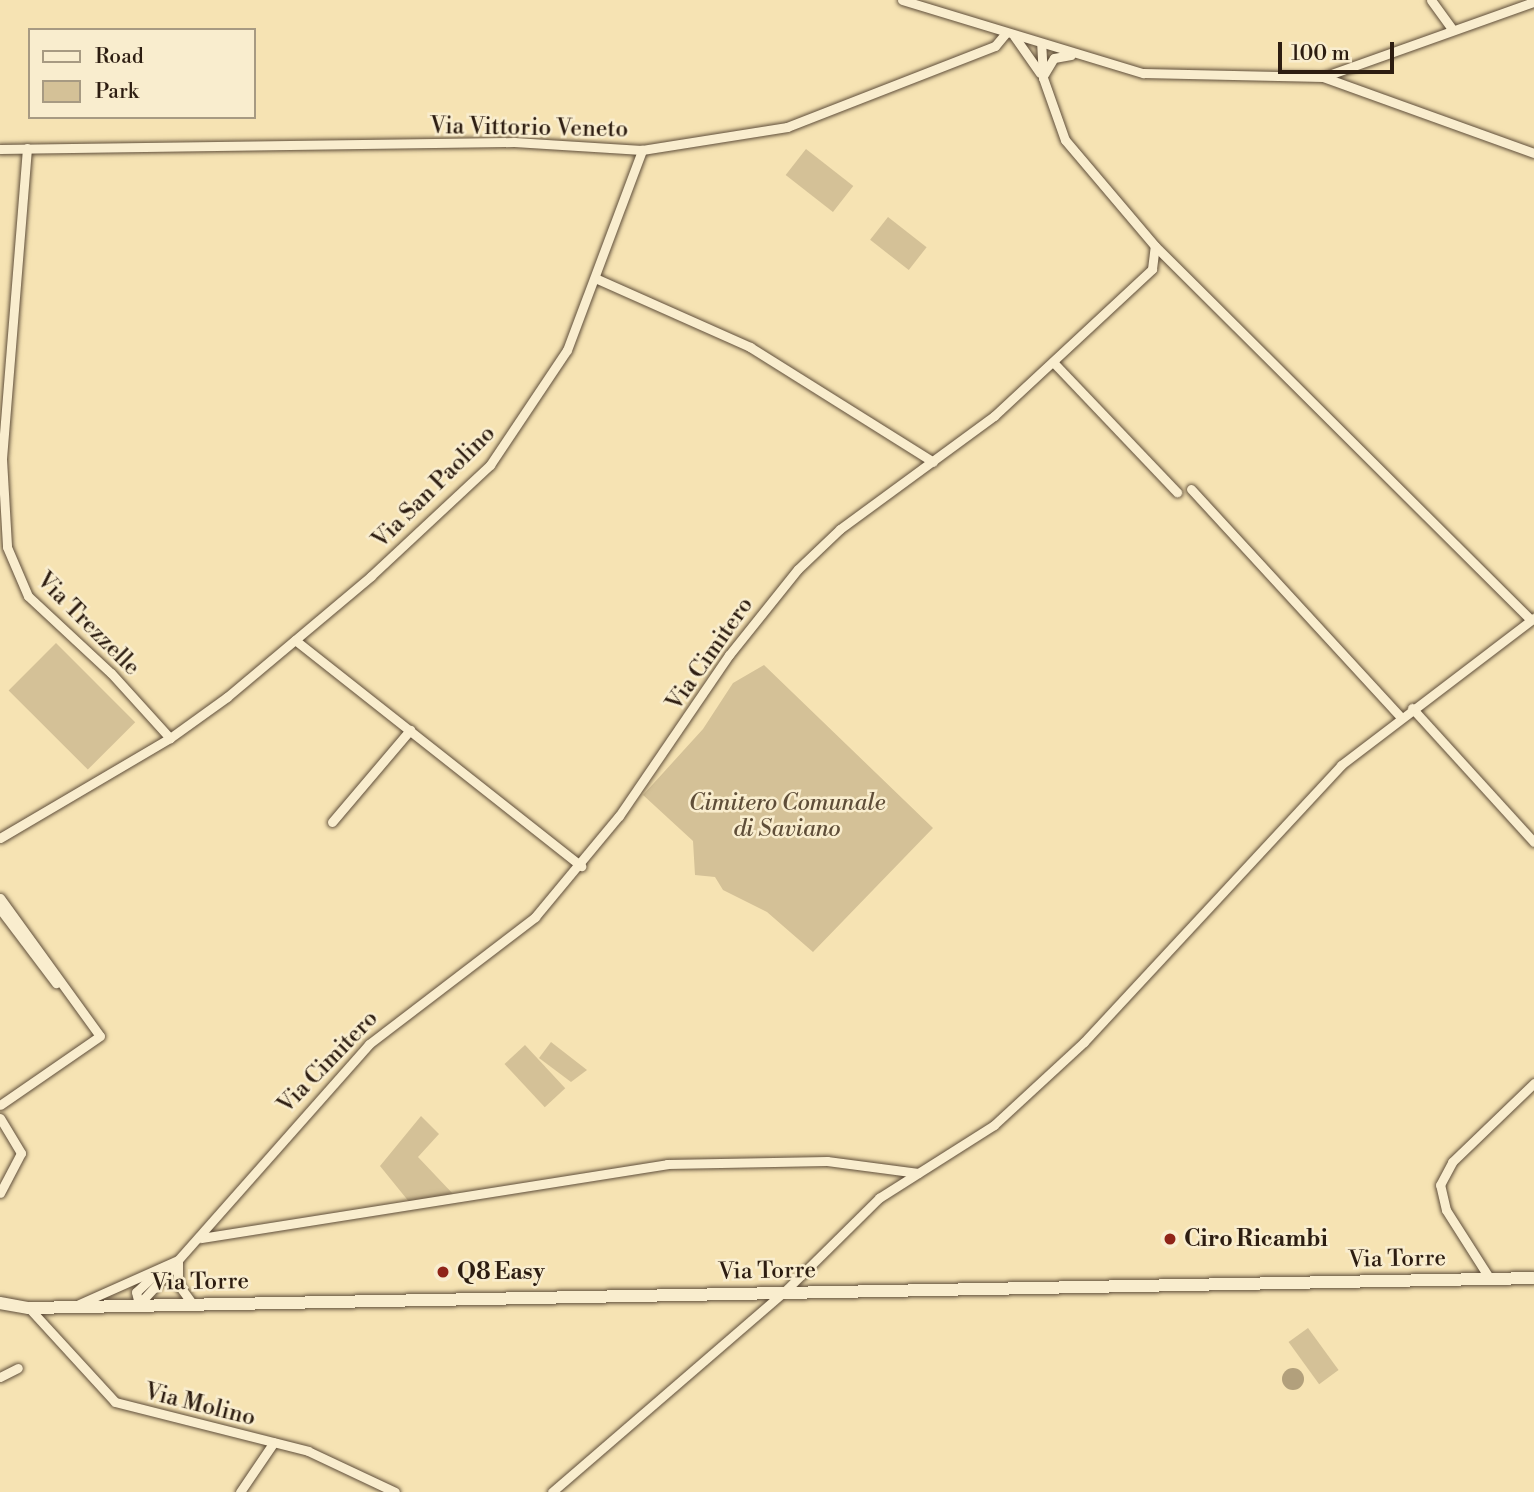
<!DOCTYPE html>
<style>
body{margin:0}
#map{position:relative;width:1534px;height:1492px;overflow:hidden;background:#f6e3b3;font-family:"Libre Bodoni",serif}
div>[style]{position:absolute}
.green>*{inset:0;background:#d4c197;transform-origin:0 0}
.water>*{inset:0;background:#b2a07c}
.round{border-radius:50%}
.roads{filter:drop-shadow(0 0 2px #5f4e3a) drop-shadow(0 0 2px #5f4e3a)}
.minor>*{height:9px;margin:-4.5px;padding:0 4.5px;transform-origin:4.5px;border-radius:4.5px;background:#f9edce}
.secondary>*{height:12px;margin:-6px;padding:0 6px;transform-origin:6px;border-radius:6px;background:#f9edce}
.dots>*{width:19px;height:19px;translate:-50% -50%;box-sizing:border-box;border:4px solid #f9edce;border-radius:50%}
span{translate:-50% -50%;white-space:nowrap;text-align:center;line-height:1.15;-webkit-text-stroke:5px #f9edce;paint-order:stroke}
.street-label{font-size:23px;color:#2d1d11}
.park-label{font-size:23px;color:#5f4e39;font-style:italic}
.poi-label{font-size:23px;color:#2d1d11;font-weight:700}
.left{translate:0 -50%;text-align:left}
.legend{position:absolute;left:28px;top:28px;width:228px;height:91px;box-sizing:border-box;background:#f9edce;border:2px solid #a79a82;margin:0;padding:9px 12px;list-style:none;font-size:21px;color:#2d1d11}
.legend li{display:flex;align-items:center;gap:14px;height:35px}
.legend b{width:35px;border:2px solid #a79a82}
.scale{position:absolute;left:1278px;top:42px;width:116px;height:32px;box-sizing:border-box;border:4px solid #2d1d11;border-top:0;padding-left:9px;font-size:21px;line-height:24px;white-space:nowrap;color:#2d1d11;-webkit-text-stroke:5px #f9edce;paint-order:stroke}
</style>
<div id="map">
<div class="green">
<div style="left:806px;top:149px;width:60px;height:33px;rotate:38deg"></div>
<div style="left:888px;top:217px;width:49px;height:29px;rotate:38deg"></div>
<div style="left:56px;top:643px;width:112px;height:67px;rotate:45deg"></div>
<div style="clip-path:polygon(764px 665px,933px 828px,813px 952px,767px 912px,723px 890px,715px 877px,695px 875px,693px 841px,643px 795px,703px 729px,733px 683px)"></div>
<div style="clip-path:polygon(551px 1042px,587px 1070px,571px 1082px,539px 1058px)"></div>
<div style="left:525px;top:1045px;width:59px;height:28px;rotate:47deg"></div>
<div style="clip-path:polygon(421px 1116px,439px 1134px,418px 1157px,454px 1195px,410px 1203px,380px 1166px)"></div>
<div style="left:1308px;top:1328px;width:52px;height:24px;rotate:54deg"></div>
</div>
<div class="water">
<div class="round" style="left:1282px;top:1368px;width:22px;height:22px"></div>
</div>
<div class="roads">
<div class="minor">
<div style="left:902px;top:0;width:252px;rotate:16.9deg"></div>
<div style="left:1143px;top:73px;width:180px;rotate:1.3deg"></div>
<div style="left:1323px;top:77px;width:224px;rotate:19.8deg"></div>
<div style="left:1431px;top:0;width:34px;rotate:54deg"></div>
<div style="left:1014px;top:36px;width:45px;rotate:54.9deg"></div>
<div style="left:1043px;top:76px;width:21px;rotate:-59deg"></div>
<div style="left:1054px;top:58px;width:17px;rotate:-10deg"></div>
<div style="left:1323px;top:77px;width:224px;rotate:-19.6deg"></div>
<div style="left:27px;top:148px;width:312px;rotate:94.6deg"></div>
<div style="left:2px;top:459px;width:88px;rotate:86.7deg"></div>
<div style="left:7px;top:547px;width:53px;rotate:66.8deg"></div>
<div style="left:28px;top:596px;width:113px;rotate:42.9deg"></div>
<div style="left:111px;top:673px;width:88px;rotate:47.8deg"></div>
<div style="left:0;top:149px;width:514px;rotate:-0.78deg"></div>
<div style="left:514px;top:142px;width:128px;rotate:3.6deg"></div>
<div style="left:642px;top:150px;width:147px;rotate:-9deg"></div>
<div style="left:787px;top:127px;width:223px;rotate:-21.3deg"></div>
<div style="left:995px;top:46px;width:17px;rotate:-50deg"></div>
<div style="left:1155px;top:246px;width:530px;rotate:44.85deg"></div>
<div style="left:595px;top:278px;width:170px;rotate:24deg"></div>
<div style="left:750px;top:347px;width:216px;rotate:32.1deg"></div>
<div style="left:1053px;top:362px;width:180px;rotate:46.4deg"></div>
<div style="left:1191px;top:489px;width:309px;rotate:47.4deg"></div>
<div style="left:295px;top:640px;width:365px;rotate:38.3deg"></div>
<div style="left:1412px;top:708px;width:181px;rotate:47.7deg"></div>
<div style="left:332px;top:822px;width:121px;rotate:-49.7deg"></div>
<div style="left:0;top:838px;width:197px;rotate:-30.5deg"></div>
<div style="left:170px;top:738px;width:70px;rotate:-35.7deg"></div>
<div style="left:227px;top:697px;width:188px;rotate:-40deg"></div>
<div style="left:371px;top:576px;width:163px;rotate:-43deg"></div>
<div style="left:490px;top:465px;width:138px;rotate:-56.2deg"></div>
<div style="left:567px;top:350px;width:214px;rotate:-69.4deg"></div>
<div style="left:0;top:898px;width:170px;rotate:54.1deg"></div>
<div style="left:100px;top:1036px;width:121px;rotate:145.4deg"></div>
<div style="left:0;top:909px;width:93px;rotate:52.9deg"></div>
<div style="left:0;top:1118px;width:41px;rotate:59deg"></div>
<div style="left:21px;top:1153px;width:45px;rotate:117.7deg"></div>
<div style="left:201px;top:1238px;width:472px;rotate:-9deg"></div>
<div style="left:667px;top:1164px;width:160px;rotate:-1.1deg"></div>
<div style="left:827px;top:1161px;width:92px;rotate:7.5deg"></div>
<div style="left:178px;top:1261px;width:23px;rotate:90deg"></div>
<div style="left:178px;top:1284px;width:24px;rotate:54deg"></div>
<div style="left:150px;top:1279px;width:19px;rotate:137deg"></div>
<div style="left:136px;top:1292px;width:12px;rotate:76deg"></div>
<div style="left:139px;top:1304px;width:54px;rotate:-47.2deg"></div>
<div style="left:1490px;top:1279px;width:82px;rotate:-122.5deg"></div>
<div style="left:1446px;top:1210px;width:26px;rotate:-103deg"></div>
<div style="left:1440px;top:1185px;width:26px;rotate:-62deg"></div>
<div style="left:1452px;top:1162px;width:114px;rotate:-43.9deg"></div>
<div style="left:79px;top:1304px;width:108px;rotate:-24deg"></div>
<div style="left:178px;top:1260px;width:288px;rotate:-48.5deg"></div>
<div style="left:369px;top:1044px;width:209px;rotate:-37.4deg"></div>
<div style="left:535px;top:917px;width:131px;rotate:-50.3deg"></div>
<div style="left:619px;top:816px;width:195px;rotate:-55.7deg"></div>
<div style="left:729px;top:655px;width:110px;rotate:-51.3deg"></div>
<div style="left:798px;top:569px;width:58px;rotate:-43.6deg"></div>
<div style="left:840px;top:529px;width:191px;rotate:-36.3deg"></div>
<div style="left:994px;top:416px;width:216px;rotate:-42.9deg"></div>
<div style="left:1152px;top:269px;width:23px;rotate:-83deg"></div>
<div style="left:1155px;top:246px;width:139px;rotate:-130.3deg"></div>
<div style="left:1065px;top:140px;width:66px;rotate:-109.5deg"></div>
<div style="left:1043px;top:78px;width:34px;rotate:-93deg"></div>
<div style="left:29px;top:1308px;width:127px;rotate:47.5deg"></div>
<div style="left:115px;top:1402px;width:199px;rotate:14.2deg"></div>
<div style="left:308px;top:1451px;width:96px;rotate:25.2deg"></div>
<div style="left:0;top:1377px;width:20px;rotate:-27deg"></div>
<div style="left:240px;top:1492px;width:60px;rotate:-55.8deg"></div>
<div style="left:552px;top:1492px;width:306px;rotate:-40.8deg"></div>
<div style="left:784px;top:1292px;width:134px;rotate:-44.7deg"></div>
<div style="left:879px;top:1198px;width:136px;rotate:-32.4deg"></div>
<div style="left:994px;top:1125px;width:122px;rotate:-42.7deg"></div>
<div style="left:1084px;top:1042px;width:378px;rotate:-47.1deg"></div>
<div style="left:1341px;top:765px;width:243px;rotate:-37.3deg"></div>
</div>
<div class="secondary">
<div style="left:0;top:1303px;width:29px;rotate:10deg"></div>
<div style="left:29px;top:1308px;width:1505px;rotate:-1.14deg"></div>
</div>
</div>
<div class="dots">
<div style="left:1170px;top:1239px;background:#8f2418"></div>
<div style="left:443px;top:1272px;background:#8f2418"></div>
</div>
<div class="street-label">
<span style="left:529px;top:128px;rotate:1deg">Via Vittorio Veneto</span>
<span style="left:434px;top:487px;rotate:-45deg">Via San Paolino</span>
<span style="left:88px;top:624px;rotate:45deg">Via Trezzelle</span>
<span style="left:710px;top:654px;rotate:-55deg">Via Cimitero</span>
<span style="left:328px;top:1062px;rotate:-46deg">Via Cimitero</span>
<span style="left:1397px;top:1259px;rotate:-1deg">Via Torre</span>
<span style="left:767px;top:1271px;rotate:-1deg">Via Torre</span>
<span style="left:200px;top:1282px;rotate:-1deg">Via Torre</span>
<span style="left:200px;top:1405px;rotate:14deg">Via Molino</span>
</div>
<div class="park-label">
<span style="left:787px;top:816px">Cimitero Comunale<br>di Saviano</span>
</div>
<div class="poi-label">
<span class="left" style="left:1184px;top:1239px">Ciro Ricambi</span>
<span class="left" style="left:457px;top:1272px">Q8 Easy</span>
</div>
<ul class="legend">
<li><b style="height:9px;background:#f9edce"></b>Road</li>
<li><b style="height:19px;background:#d4c197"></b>Park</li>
</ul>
<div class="scale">100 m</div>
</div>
